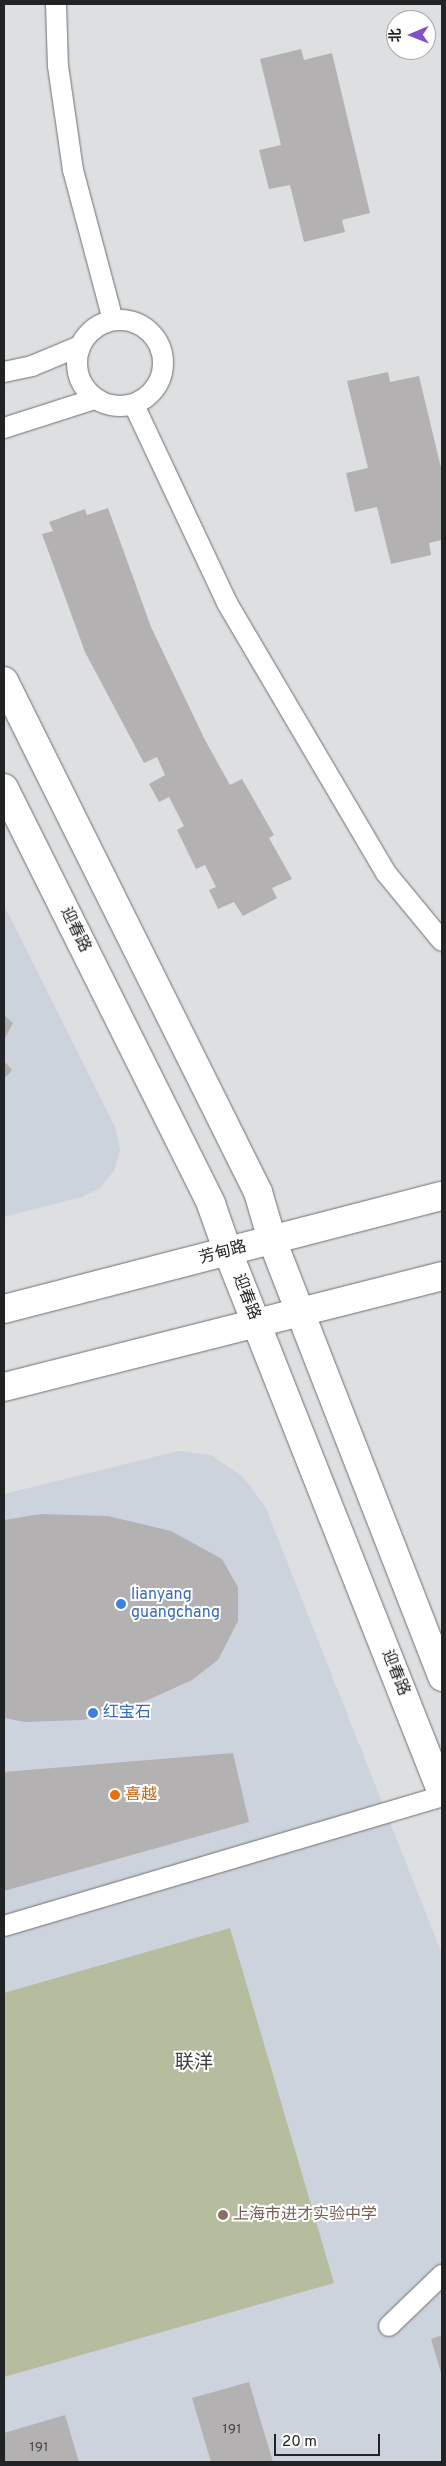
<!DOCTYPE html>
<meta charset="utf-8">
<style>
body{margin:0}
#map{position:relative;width:446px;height:2466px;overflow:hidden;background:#dddfe1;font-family:Overpass,"Noto Sans SC",sans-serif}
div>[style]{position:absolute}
.built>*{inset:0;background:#cdd3dc}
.green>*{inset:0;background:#b6bc9e}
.building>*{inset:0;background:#b4b1b3}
.roads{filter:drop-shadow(0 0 1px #6e7072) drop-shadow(0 0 1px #6e7072)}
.lane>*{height:20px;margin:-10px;padding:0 10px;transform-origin:10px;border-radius:10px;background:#fff}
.lane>.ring{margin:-10px;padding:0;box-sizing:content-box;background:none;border:20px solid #fff;border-radius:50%}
.street>*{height:28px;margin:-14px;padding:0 14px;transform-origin:14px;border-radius:14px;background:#fff}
.secondary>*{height:28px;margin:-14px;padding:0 14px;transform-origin:14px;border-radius:14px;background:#fff}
.dots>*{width:14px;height:14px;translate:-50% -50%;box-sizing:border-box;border:2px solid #fff;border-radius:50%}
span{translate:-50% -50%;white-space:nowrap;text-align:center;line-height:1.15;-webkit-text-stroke:4px #fff;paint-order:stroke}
.number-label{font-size:14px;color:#464648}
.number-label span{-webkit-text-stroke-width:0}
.street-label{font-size:16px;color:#222324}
.shop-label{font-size:16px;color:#366cbe}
.left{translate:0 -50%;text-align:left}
.food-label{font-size:16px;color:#c56008}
.education-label{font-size:16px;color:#785e54}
.quarter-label{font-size:19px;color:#3f4042}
.frame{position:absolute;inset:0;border:5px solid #222324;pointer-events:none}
.north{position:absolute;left:386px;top:10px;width:50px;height:50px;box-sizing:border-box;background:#fff;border:1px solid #a7a7a7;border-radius:50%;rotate:269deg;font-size:14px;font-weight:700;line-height:20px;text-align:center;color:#222324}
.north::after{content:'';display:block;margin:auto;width:18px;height:22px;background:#874fc6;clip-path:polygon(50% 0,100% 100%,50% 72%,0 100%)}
.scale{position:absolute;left:274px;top:2434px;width:106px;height:22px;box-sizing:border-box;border:2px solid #222324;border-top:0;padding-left:6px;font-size:15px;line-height:18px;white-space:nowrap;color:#222324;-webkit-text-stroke:4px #fff;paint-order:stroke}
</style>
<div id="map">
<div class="built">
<div style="clip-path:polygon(4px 905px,116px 1129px,120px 1151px,114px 1171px,100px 1188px,82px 1197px,4px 1217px)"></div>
<div style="clip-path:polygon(179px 1451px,211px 1455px,242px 1476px,265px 1506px,442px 1954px,442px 2462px,4px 2462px,4px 1494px)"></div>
</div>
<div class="green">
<div style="clip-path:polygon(230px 1928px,334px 2283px,4px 2377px,4px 1993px)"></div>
</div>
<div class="building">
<div style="clip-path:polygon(301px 49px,304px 60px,332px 53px,370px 213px,342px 220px,345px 232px,304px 242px,290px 185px,269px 189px,259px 150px,281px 145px,260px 59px)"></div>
<div style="clip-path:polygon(388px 372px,390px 382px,419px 376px,442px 472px,442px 540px,429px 543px,431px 555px,391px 564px,377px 507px,355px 512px,346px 473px,368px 468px,347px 381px)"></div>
<div style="clip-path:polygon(108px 508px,151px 627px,205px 740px,230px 785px,242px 779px,274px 835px,269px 838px,292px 879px,272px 888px,277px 898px,243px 916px,234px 902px,218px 909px,209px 890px,216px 887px,205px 865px,196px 869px,177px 830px,184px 826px,169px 797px,159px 802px,149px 784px,165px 775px,157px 757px,144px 763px,85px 652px,42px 534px,53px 531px,49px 522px,85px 509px,87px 515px)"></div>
<div style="clip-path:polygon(4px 1015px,13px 1023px,4px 1040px)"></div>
<div style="clip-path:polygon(4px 1061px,12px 1070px,4px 1079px)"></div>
<div style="clip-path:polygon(41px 1514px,108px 1516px,171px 1531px,222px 1559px,238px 1587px,238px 1621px,218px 1660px,192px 1680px,148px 1700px,83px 1720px,25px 1722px,4px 1718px,4px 1520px)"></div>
<div style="clip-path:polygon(233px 1753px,249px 1822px,4px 1891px,4px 1772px)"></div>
<div style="clip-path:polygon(442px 2335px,442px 2376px,431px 2339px)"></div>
<div style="clip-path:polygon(249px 2382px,273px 2462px,211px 2462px,192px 2398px)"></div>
<div style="clip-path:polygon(65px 2415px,79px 2462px,4px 2462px,4px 2433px)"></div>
</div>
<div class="roads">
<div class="lane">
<div style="left:56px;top:4px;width:62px;rotate:88.2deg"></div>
<div style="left:58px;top:66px;width:105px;rotate:81.8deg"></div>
<div style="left:73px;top:170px;width:155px;rotate:75.1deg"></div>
<div class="ring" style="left:77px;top:320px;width:66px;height:66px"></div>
<div style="left:4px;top:372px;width:29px;rotate:-12deg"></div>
<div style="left:32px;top:366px;width:52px;rotate:-22.6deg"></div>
<div style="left:134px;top:405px;width:219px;rotate:64.8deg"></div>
<div style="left:227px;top:603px;width:313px;rotate:59.5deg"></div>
<div style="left:386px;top:873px;width:88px;rotate:50.5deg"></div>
<div style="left:4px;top:428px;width:96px;rotate:-17.7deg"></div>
<div style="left:4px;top:1926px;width:457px;rotate:-16.5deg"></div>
<div style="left:389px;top:2326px;width:74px;rotate:-43.9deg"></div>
</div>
<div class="street">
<div style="left:4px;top:681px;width:571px;rotate:63.57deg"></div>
<div style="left:258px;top:1192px;width:50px;rotate:73.7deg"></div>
<div style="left:4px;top:788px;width:465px;rotate:63.5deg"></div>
<div style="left:211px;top:1204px;width:51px;rotate:70.5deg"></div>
</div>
<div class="secondary">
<div style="left:272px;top:1240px;width:469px;rotate:68.7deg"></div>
<div style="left:228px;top:1252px;width:582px;rotate:68.42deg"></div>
<div style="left:4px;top:1309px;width:452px;rotate:-14.5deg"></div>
<div style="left:4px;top:1387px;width:452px;rotate:-14.2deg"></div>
</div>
</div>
<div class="dots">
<div style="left:121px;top:1604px;background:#3f7fe0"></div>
<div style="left:93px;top:1713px;background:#3f7fe0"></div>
<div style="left:115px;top:1795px;background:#e8710a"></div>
<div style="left:223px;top:2215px;background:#8d6e63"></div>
</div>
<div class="number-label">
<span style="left:232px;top:2430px">191</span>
<span style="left:39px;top:2448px">191</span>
</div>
<div class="street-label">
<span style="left:75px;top:930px;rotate:64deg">迎春路</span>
<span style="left:223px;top:1253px;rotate:-15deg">芳甸路</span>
<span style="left:246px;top:1297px;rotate:69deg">迎春路</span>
<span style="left:395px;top:1673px;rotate:68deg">迎春路</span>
</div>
<div class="shop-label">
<span class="left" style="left:131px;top:1604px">lianyang<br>guangchang</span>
<span class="left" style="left:103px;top:1713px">红宝石</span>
</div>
<div class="food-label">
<span class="left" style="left:125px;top:1795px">喜越</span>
</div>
<div class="education-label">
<span class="left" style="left:233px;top:2215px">上海市进才实验中学</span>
</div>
<div class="quarter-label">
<span style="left:194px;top:2064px">联洋</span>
</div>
<div class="frame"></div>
<div class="north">北</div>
<div class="scale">20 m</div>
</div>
